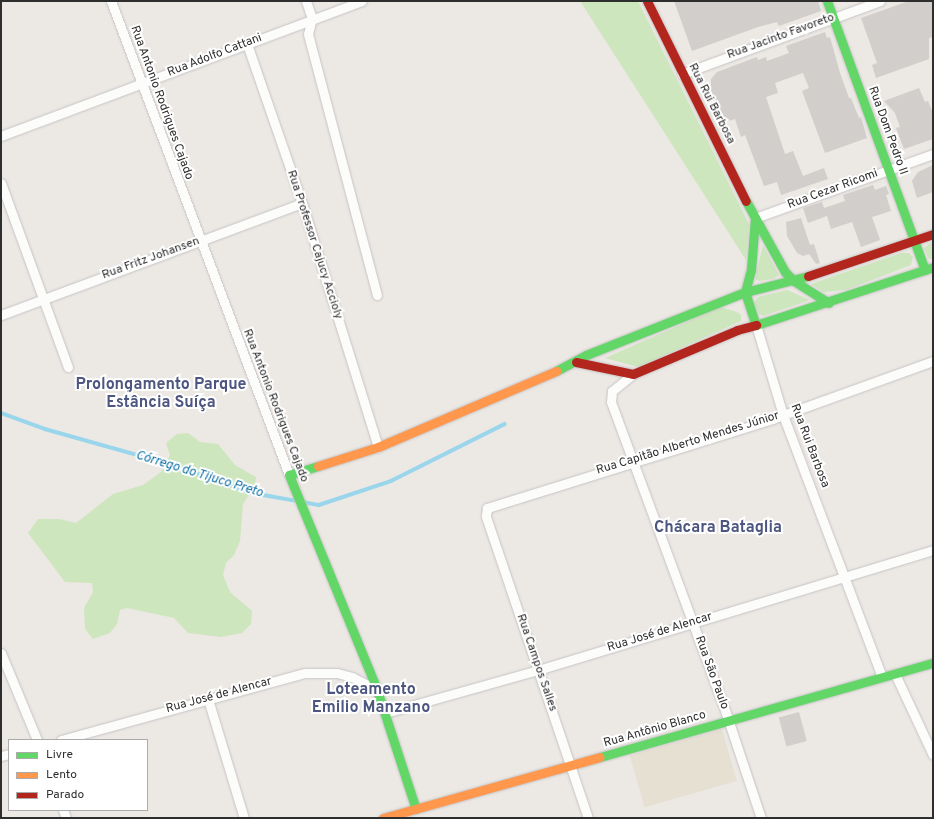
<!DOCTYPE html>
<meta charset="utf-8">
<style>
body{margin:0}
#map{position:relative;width:934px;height:819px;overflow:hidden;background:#ece8e4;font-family:Overpass,sans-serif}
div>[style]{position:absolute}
.education>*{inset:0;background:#e6e0d3;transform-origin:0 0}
.green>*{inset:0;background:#cee6be}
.stream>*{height:3.5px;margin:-1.75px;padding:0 1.75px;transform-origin:1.75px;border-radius:1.75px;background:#99d6ec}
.building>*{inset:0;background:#d1cecb;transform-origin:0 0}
.roads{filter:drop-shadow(0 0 1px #c5c4c5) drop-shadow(0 0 1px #c5c4c5)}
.street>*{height:9px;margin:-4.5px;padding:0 4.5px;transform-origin:4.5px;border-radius:4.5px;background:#fcfcfb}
.fast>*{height:9px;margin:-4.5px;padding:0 4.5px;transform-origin:4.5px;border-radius:4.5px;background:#63d668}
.slow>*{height:9px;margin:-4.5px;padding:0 4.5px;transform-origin:4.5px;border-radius:4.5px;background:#ff974d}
.jam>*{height:9px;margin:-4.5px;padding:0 4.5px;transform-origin:4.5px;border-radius:4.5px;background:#b3261e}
span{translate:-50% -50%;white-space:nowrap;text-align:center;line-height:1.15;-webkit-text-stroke:4px #fff;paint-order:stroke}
.street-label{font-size:12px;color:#2e2e2e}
.water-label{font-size:13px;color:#0d6fa3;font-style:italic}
.district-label{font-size:16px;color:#4d5680;font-weight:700}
.frame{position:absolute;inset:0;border:2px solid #2e2e2e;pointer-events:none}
.legend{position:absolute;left:8px;top:739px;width:140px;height:72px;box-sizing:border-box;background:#fff;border:1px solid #ababab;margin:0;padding:5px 7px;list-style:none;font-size:12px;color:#2e2e2e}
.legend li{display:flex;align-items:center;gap:8px;height:20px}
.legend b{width:20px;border:1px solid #ababab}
</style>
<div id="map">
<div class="education">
<div style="left:722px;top:729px;width:54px;height:96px;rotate:74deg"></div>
</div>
<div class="green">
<div style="clip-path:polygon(580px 1px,638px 1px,749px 224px,746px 260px)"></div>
<div style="clip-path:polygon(933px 241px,933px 258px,929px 259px,924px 248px)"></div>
<div style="clip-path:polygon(763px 245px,779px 275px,773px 279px,759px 281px,755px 279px)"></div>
<div style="clip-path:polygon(901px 253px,909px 253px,913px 257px,911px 265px,846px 290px,823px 292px,811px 284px)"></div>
<div style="clip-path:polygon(787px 290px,810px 300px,763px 316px,759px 314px,754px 303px,758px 297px)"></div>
<div style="clip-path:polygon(721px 307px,737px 312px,741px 315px,741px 321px,638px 367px,605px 358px)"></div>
<div style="clip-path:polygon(188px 433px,200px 442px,218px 444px,235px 465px,256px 477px,255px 485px,243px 504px,240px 541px,234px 555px,226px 563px,223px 575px,230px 592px,252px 611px,251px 624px,242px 633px,221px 637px,188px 633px,174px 618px,127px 608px,120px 610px,117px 624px,110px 633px,93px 639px,85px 629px,84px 608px,93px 592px,92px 583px,65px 582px,28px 533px,38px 519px,59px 519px,76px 523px,113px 494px,143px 485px,161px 472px,170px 455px,166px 443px,177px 434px)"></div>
</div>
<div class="stream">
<div style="left:1px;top:413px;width:47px;rotate:20deg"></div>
<div style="left:45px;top:429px;width:133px;rotate:15.7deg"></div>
<div style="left:173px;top:465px;width:84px;rotate:19.5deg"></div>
<div style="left:252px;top:493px;width:46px;rotate:10.1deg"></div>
<div style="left:303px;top:502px;width:16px;rotate:11deg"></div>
<div style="left:319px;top:505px;width:76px;rotate:-18.4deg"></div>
<div style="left:391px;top:481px;width:127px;rotate:-26.6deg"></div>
</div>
<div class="building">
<div style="clip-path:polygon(674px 1px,818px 1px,821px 11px,779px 26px,777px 22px,758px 27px,692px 51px)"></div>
<div style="clip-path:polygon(909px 1px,933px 1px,933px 37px,929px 38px,929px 59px,876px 78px,872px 65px,877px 63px,861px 18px)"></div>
<div style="clip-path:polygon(825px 32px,827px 38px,830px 37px,840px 73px,849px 98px,851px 98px,859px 118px,861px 117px,867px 138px,825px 153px,802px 91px,809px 88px,803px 73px,775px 83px,778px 93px,766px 97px,785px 154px,793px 151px,803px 176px,824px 168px,828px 179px,781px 195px,777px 182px,764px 186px,745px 135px,741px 137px,735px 119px,726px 122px,711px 91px,711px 79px,717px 72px,757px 57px,758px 60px,766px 57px,767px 61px,789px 53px,786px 46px)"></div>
<div style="clip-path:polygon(919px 88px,925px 102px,928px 101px,933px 113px,933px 139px,904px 149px,896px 128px,900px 127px,895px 113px,884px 101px)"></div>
<div style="clip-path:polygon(933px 165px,933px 192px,917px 198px,912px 181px,918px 172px)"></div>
<div style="clip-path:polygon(873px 185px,875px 190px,886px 186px,889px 194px,886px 195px,891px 211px,872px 217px,880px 240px,861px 247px,852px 222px,831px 229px,827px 216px,808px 223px,803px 208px,822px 202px,824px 208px,845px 201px,843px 195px)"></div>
<div style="clip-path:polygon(801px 218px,810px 245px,814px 244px,820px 263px,816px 264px,809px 254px,803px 256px,797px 253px,787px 236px,786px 222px)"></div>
<div style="left:799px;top:712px;width:30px;height:21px;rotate:75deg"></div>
</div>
<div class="roads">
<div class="street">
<div style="left:111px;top:1px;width:506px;rotate:69.42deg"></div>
<div style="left:306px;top:1px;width:18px;rotate:71deg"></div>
<div style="left:312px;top:18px;width:16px;rotate:104deg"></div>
<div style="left:308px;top:34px;width:270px;rotate:75.2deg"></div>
<div style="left:247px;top:44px;width:168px;rotate:70.9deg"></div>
<div style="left:302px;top:203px;width:256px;rotate:72.7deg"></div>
<div style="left:682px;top:74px;width:211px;rotate:-20.2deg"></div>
<div style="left:1px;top:136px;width:385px;rotate:-20.5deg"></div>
<div style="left:1px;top:183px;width:196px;rotate:70deg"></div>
<div style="left:755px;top:218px;width:189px;rotate:-19.8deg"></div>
<div style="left:1px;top:315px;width:321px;rotate:-20.4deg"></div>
<div style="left:756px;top:325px;width:94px;rotate:73.3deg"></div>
<div style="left:783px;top:415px;width:280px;rotate:69.3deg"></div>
<div style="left:633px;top:374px;width:27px;rotate:141deg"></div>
<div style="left:612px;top:391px;width:11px;rotate:95deg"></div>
<div style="left:611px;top:402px;width:332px;rotate:69.7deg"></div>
<div style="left:726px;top:713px;width:111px;rotate:71.6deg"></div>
<div style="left:1px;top:653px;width:94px;rotate:67.5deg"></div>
<div style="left:895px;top:674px;width:89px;rotate:64.9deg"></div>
<div style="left:208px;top:699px;width:124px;rotate:73.2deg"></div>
<div style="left:385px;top:713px;width:159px;rotate:-15.7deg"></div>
<div style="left:538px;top:670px;width:413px;rotate:-16.9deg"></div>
<div style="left:61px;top:740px;width:253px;rotate:-15.4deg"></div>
<div style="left:305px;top:673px;width:32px"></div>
<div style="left:337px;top:673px;width:16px;rotate:15deg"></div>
<div style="left:352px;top:677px;width:28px;rotate:27deg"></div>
<div style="left:1px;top:756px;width:8px;rotate:-14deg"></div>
<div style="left:63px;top:810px;width:9px;rotate:69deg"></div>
<div style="left:588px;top:818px;width:319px;rotate:-108.7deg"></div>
<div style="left:486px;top:516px;width:8px;rotate:-83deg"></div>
<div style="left:487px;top:508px;width:299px;rotate:-17.3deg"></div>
<div style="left:772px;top:419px;width:171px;rotate:-19.8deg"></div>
</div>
<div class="fast">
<div style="left:827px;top:1px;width:286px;rotate:70deg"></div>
<div style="left:746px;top:201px;width:81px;rotate:61.2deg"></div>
<div style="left:785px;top:272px;width:13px;rotate:45deg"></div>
<div style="left:808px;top:276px;width:65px;rotate:165.7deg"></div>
<div style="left:745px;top:292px;width:35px;rotate:72deg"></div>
<div style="left:756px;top:325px;width:186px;rotate:-18.1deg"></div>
<div style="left:794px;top:281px;width:41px;rotate:32.2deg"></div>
<div style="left:556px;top:371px;width:34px;rotate:-28deg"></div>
<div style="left:586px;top:355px;width:171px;rotate:-21.6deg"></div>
<div style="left:745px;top:292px;width:23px;rotate:-75deg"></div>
<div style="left:751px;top:270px;width:52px;rotate:-85.6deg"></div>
<div style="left:318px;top:466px;width:30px;rotate:163deg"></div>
<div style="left:289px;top:475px;width:232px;rotate:67.7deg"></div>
<div style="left:377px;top:690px;width:125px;rotate:71.9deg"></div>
<div style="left:600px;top:757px;width:346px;rotate:-15.8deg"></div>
</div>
<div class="slow">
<div style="left:318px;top:466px;width:63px;rotate:-17.6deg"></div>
<div style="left:378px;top:447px;width:194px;rotate:-23.1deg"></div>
<div style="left:383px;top:818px;width:225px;rotate:-15.7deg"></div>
</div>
<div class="jam">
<div style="left:647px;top:1px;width:223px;rotate:63.7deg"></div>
<div style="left:808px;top:276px;width:132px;rotate:-18.6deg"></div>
<div style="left:576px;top:362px;width:58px;rotate:11.9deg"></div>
<div style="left:633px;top:374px;width:113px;rotate:-22.9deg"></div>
<div style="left:737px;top:330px;width:20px;rotate:-15deg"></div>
</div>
</div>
<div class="street-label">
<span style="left:781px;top:37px;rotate:-20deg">Rua Jacinto Favoreto</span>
<span style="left:215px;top:56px;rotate:-21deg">Rua Adolfo Cattani</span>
<span style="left:161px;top:103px;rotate:70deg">Rua Antonio Rodrigues Cajado</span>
<span style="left:711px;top:104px;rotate:63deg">Rua Rui Barbosa</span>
<span style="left:887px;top:131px;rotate:70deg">Rua Dom Pedro II</span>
<span style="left:833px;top:190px;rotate:-20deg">Rua Cezar Ricomi</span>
<span style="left:314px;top:245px;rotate:72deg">Rua Professor Cajucy Accioly</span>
<span style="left:151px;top:259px;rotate:-20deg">Rua Fritz Johansen</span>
<span style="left:275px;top:406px;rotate:69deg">Rua Antonio Rodrigues Cajado</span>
<span style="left:688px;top:444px;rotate:-17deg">Rua Capitão Alberto Mendes Júnior</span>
<span style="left:809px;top:446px;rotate:69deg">Rua Rui Barbosa</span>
<span style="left:660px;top:633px;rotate:-17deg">Rua José de Alencar</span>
<span style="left:536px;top:663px;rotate:71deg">Rua Campos Salles</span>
<span style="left:711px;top:673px;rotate:70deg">Rua São Paulo</span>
<span style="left:219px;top:696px;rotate:-15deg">Rua José de Alencar</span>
<span style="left:655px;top:730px;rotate:-16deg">Rua Antônio Blanco</span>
</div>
<div class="water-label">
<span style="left:199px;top:475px;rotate:17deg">Córrego do Tijuco Preto</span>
</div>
<div class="district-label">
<span style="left:161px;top:394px">Prolongamento Parque<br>Estância Suíça</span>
<span style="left:718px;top:528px">Chácara Bataglia</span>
<span style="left:371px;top:699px">Loteamento<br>Emilio Manzano</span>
</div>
<div class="frame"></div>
<ul class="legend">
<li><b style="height:5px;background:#63d668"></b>Livre</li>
<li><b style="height:5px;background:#ff974d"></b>Lento</li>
<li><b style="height:5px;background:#b3261e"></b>Parado</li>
</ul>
</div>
